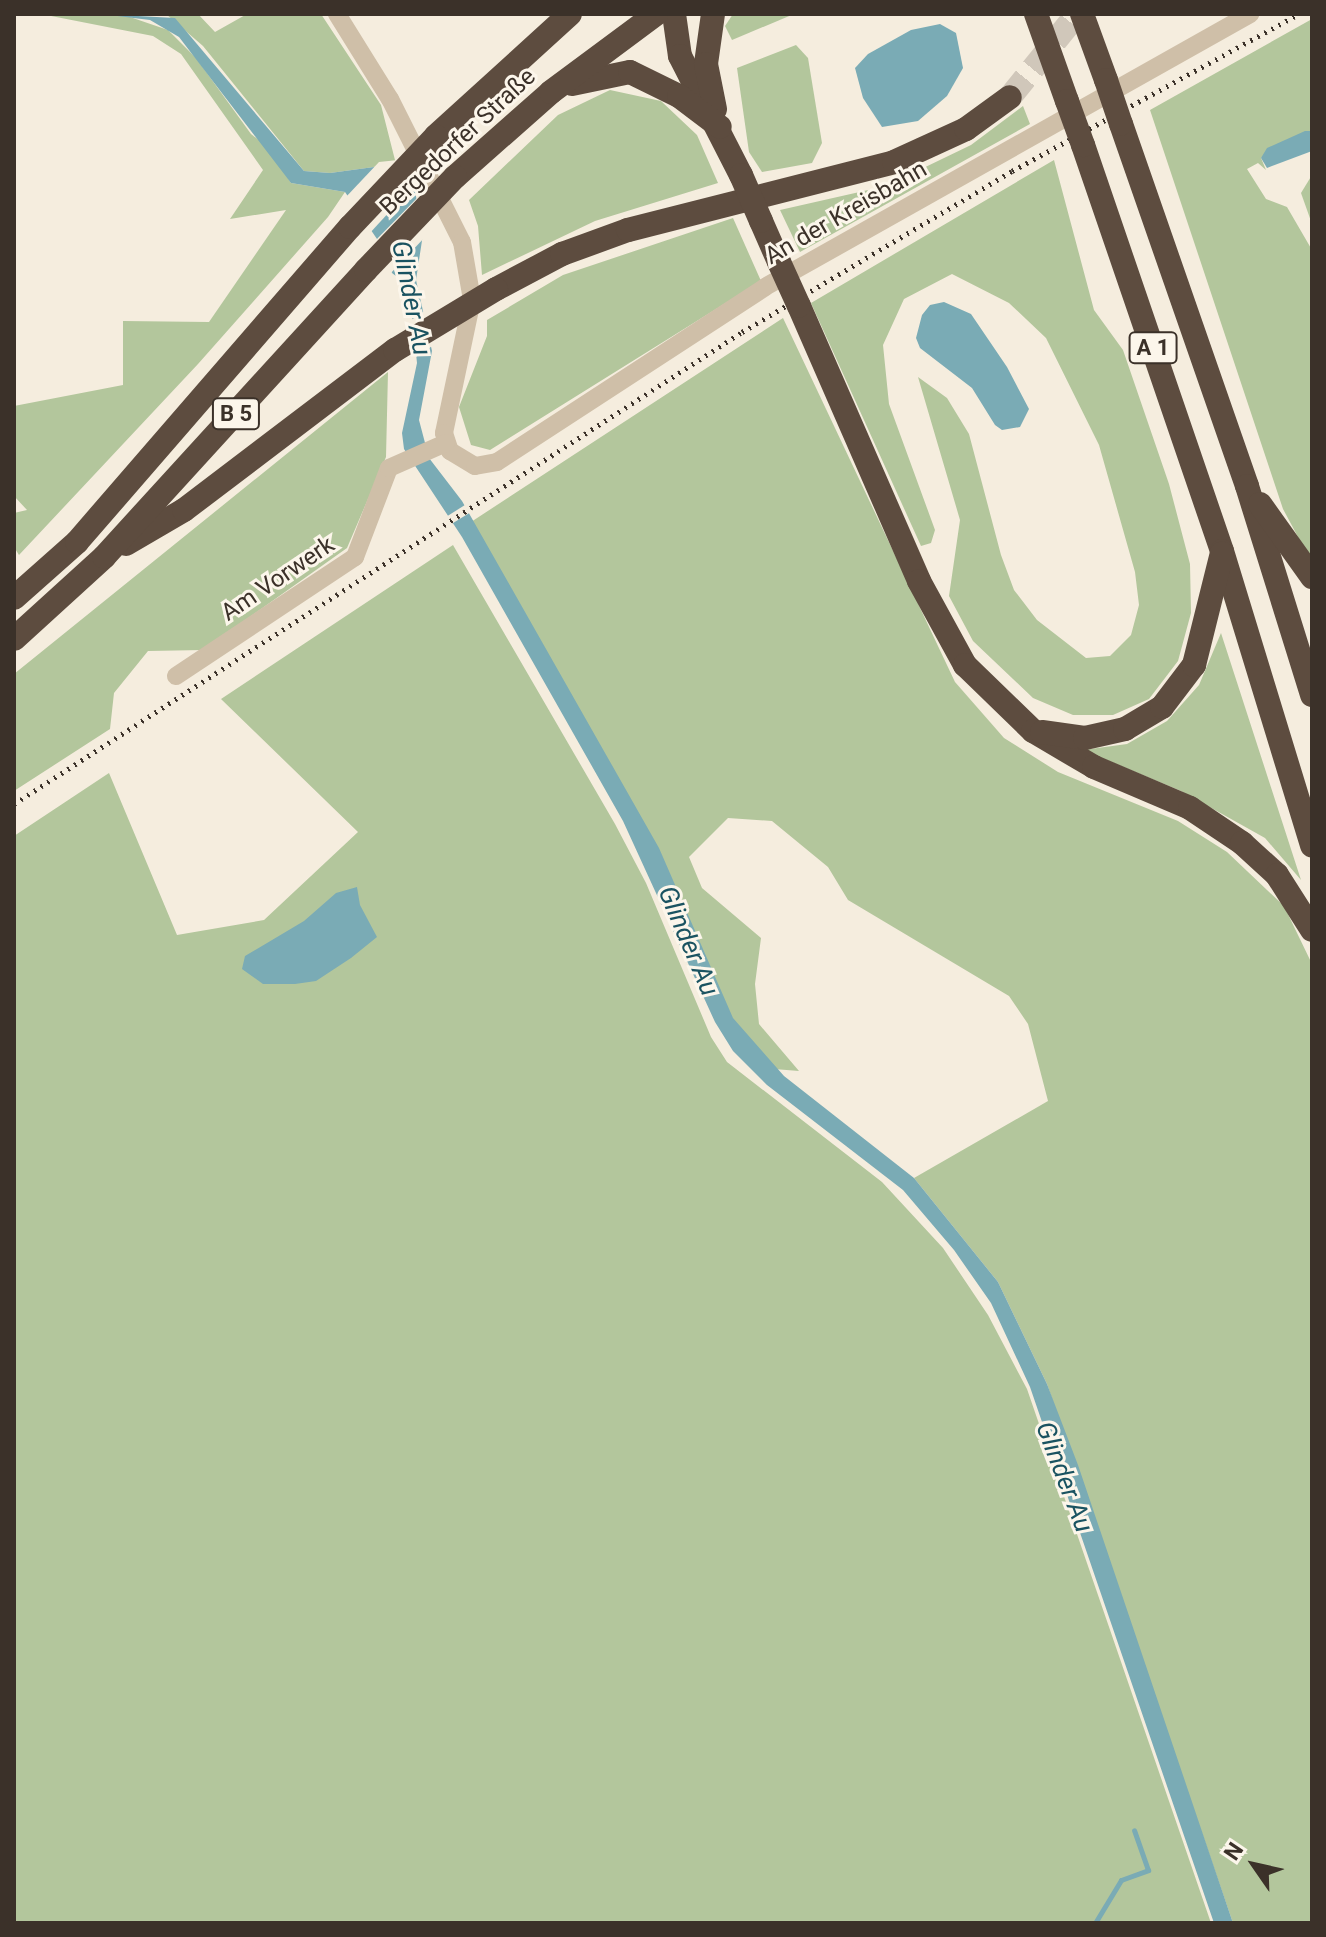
<!DOCTYPE html>
<meta charset="utf-8">
<style>
body{margin:0}
#map{position:relative;width:1326px;height:1937px;overflow:hidden;background:#f5edde;font-family:Roboto,sans-serif}
div>[style]{position:absolute}
.green>*{inset:0;background:#b3c69c}
.water>*{inset:0;background:#7aabb5}
.pier>*{inset:0;background:#f5edde;transform-origin:0 0}
.stream>*{height:5px;margin:-2.5px;padding:0 2.5px;transform-origin:2.5px;border-radius:2.5px;background:#7aabb5}
.highway-tunnel>*{height:24px;margin-top:-12px;transform-origin:0;background:repeating-linear-gradient(90deg,#d0c7ba 0 24px,transparent 0 36px)}
.street>*{height:18px;margin:-9px;padding:0 9px;transform-origin:9px;border-radius:9px;background:#cfbfa8}
.highway>*{height:24px;margin:-12px;padding:0 12px;transform-origin:12px;border-radius:12px;background:#5d4c3f}
.rail>*{height:5px;margin-top:-2.5px;transform-origin:0;background:repeating-linear-gradient(90deg,#3b3129 0 2px,transparent 0 8px)}
.highway-bridge>*{height:24px;margin:-12px;padding:0 12px;transform-origin:12px;border-radius:12px;background:#5d4c3f}
span{translate:-50% -50%;white-space:nowrap;text-align:center;line-height:1.15;-webkit-text-stroke:6px #fcf6eb;paint-order:stroke}
.shield-label span{padding:2px 6px;background:#fcf6eb;border:2px solid;border-radius:6px;-webkit-text-stroke-width:0}
.shield-label{font-size:22px;color:#3b3129;font-weight:700}
.street-label{font-size:24px;color:#3b3129}
.water-label{font-size:26px;color:#1a5361;font-style:italic}
.frame{position:absolute;inset:0;border:16px solid #3b3129;pointer-events:none}
.north{position:absolute;left:1214px;top:1825px;width:80px;height:80px;-webkit-text-stroke:6px #fcf6eb;paint-order:stroke;rotate:304deg;font-size:22px;font-weight:700;line-height:32px;text-align:center;color:#3b3129}
.north::after{content:'';display:block;margin:auto;width:28px;height:36px;background:#3b3129;clip-path:polygon(50% 0,100% 100%,50% 72%,0 100%)}
</style>
<div id="map">
<div class="green">
<div style="clip-path:polygon(41px 14px,127px 16px,168px 30px,196px 58px,251px 134px,269px 148px,291px 183px,345px 192px,328px 217px,198px 364px,19px 555px,14px 547px,14px 513px,27px 510px,14px 496px,14px 406px,123px 385px,123px 321px,209px 322px,286px 210px,230px 219px,263px 170px,181px 54px,153px 36px)"></div>
<div style="clip-path:polygon(166px 14px,198px 14px,215px 32px,247px 14px,321px 14px,381px 105px,396px 164px,330px 173px,304px 171px,203px 46px)"></div>
<div style="clip-path:polygon(733px 14px,794px 14px,732px 40px,725px 26px)"></div>
<div style="clip-path:polygon(1312px 19px,1312px 131px,1261px 158px,1266px 170px,1258px 163px,1247px 169px,1266px 199px,1287px 207px,1312px 250px,1312px 563px,1283px 509px,1150px 110px)"></div>
<div style="clip-path:polygon(796px 45px,808px 58px,822px 143px,812px 163px,762px 172px,749px 152px,737px 68px)"></div>
<div style="clip-path:polygon(610px 90px,661px 101px,697px 135px,718px 183px,595px 221px,482px 275px,478px 226px,469px 200px,558px 115px)"></div>
<div style="clip-path:polygon(1023px 106px,1030px 124px,800px 252px,780px 210px,886px 186px,971px 145px)"></div>
<div style="clip-path:polygon(1054px 160px,1094px 310px,1123px 350px,1169px 484px,1190px 564px,1191px 613px,1178px 661px,1149px 699px,1113px 715px,1073px 715px,1033px 698px,973px 641px,949px 596px,960px 520px,918px 377px,947px 398px,969px 434px,1001px 555px,1014px 590px,1037px 620px,1086px 658px,1110px 656px,1131px 635px,1139px 605px,1135px 572px,1099px 445px,1046px 338px,1009px 303px,952px 274px,904px 299px,883px 345px,889px 404px,935px 530px,931px 543px,921px 546px,811px 303px)"></div>
<div style="clip-path:polygon(1312px 175px,1312px 224px,1301px 193px)"></div>
<div style="clip-path:polygon(733px 218px,761px 281px,490px 450px,471px 445px,459px 407px,487px 336px,487px 320px,563px 275px)"></div>
<div style="clip-path:polygon(783px 318px,955px 682px,1004px 738px,1058px 772px,1178px 821px,1227px 852px,1284px 906px,1312px 964px,1312px 1923px,1233px 1923px,1047px 1384px,998px 1282px,914px 1178px,1048px 1101px,1028px 1024px,1009px 996px,848px 900px,828px 867px,772px 821px,728px 818px,689px 857px,702px 888px,761px 938px,755px 984px,759px 1024px,799px 1071px,774px 1069px,737px 1037px,691px 927px,471px 522px)"></div>
<div style="clip-path:polygon(388px 372px,386px 457px,347px 548px,203px 650px,148px 651px,114px 693px,110px 729px,14px 791px,14px 674px)"></div>
<div style="clip-path:polygon(453px 545px,615px 824px,646px 883px,711px 1037px,727px 1062px,882px 1182px,943px 1248px,988px 1315px,1027px 1389px,1211px 1923px,14px 1923px,14px 836px,109px 773px,177px 935px,264px 920px,358px 832px,221px 699px)"></div>
<div style="clip-path:polygon(1221px 633px,1301px 880px,1265px 838px,1181px 791px,1083px 750px,1127px 744px,1167px 721px,1199px 685px)"></div>
</div>
<div class="water">
<div style="clip-path:polygon(101px 14px,175px 18px,304px 171px,330px 173px,396px 164px,415px 191px,423px 234px,416px 280px,432px 351px,419px 420px,429px 458px,462px 501px,659px 848px,733px 1018px,784px 1076px,914px 1178px,998px 1282px,1047px 1384px,1078px 1465px,1233px 1923px,1214px 1923px,1030px 1387px,991px 1303px,954px 1250px,903px 1190px,767px 1085px,733px 1051px,715px 1022px,623px 821px,462px 537px,404px 449px,402px 433px,417px 363px,409px 286px,392px 273px,377px 239px,345px 192px,291px 183px,179px 37px,150px 20px)"></div>
<div style="clip-path:polygon(940px 24px,956px 33px,963px 68px,947px 96px,918px 121px,882px 127px,863px 98px,855px 68px,868px 54px,911px 30px)"></div>
<div style="clip-path:polygon(1305px 131px,1312px 131px,1312px 151px,1267px 168px,1261px 158px,1267px 148px)"></div>
<div style="clip-path:polygon(944px 302px,971px 314px,1007px 367px,1029px 409px,1020px 427px,1002px 430px,995px 425px,972px 388px,920px 348px,916px 338px,922px 315px,930px 305px)"></div>
<div style="clip-path:polygon(357px 887px,360px 905px,377px 937px,351px 958px,316px 981px,295px 984px,263px 984px,242px 969px,245px 956px,304px 921px,336px 893px)"></div>
</div>
<div class="pier">
<div style="clip-path:polygon(398px 160px,415px 184px,369px 234px,345px 198px,379px 162px)"></div>
<div style="clip-path:polygon(420px 195px,427px 235px,389px 275px,374px 242px)"></div>
<div style="clip-path:polygon(429px 308px,435px 344px,413px 359px,408px 322px)"></div>
<div style="left:465px;top:505px;width:9px;height:23px;rotate:58deg"></div>
</div>
<div class="stream">
<div style="left:1095px;top:1923px;width:50px;rotate:-58.8deg"></div>
<div style="left:1121px;top:1880px;width:29px;rotate:-20deg"></div>
<div style="left:1148px;top:1870px;width:42px;rotate:-109.3deg"></div>
</div>
<div class="highway-tunnel">
<div style="left:1010px;top:97px;width:107px;rotate:-51.1deg"></div>
</div>
<div class="street">
<div style="left:337px;top:14px;width:100px;rotate:58.1deg"></div>
<div style="left:390px;top:99px;width:160px;rotate:63.3deg"></div>
<div style="left:462px;top:242px;width:59px;rotate:80.2deg"></div>
<div style="left:472px;top:300px;width:136px;rotate:101.9deg"></div>
<div style="left:444px;top:433px;width:19px;rotate:72deg"></div>
<div style="left:450px;top:451px;width:29px;rotate:31deg"></div>
<div style="left:475px;top:466px;width:22px;rotate:-10deg"></div>
<div style="left:497px;top:462px;width:320px;rotate:-33.1deg"></div>
<div style="left:765px;top:287px;width:557px;rotate:-29.37deg"></div>
<div style="left:176px;top:676px;width:215px;rotate:-33.6deg"></div>
<div style="left:355px;top:557px;width:95px;rotate:-69.1deg"></div>
<div style="left:389px;top:468px;width:62px;rotate:-23.7deg"></div>
</div>
<div class="highway">
<div style="left:674px;top:14px;width:42px;rotate:81.9deg"></div>
<div style="left:680px;top:56px;width:134px;rotate:62.9deg"></div>
<div style="left:713px;top:14px;width:50px;rotate:98deg"></div>
<div style="left:706px;top:64px;width:46px;rotate:78.7deg"></div>
<div style="left:1036px;top:14px;width:92px;rotate:70.4deg"></div>
<div style="left:1082px;top:14px;width:70px;rotate:70deg"></div>
<div style="left:572px;top:84px;width:59px;rotate:-11.7deg"></div>
<div style="left:630px;top:72px;width:55px;rotate:26.1deg"></div>
<div style="left:679px;top:96px;width:51px;rotate:37.1deg"></div>
<div style="left:1121px;top:124px;width:383px;rotate:70.8deg"></div>
<div style="left:1247px;top:486px;width:219px;rotate:72.7deg"></div>
<div style="left:436px;top:136px;width:181px;rotate:-42.3deg"></div>
<div style="left:1083px;top:145px;width:429px;rotate:71.1deg"></div>
<div style="left:1222px;top:551px;width:308px;rotate:73deg"></div>
<div style="left:455px;top:177px;width:128px;rotate:-41.5deg"></div>
<div style="left:551px;top:92px;width:131px;rotate:-36.6deg"></div>
<div style="left:761px;top:221px;width:45px;rotate:66.3deg"></div>
<div style="left:496px;top:289px;width:75px;rotate:-27.9deg"></div>
<div style="left:562px;top:254px;width:70px;rotate:-20deg"></div>
<div style="left:628px;top:230px;width:275px;rotate:-14.3deg"></div>
<div style="left:894px;top:162px;width:79px;rotate:-24.6deg"></div>
<div style="left:966px;top:129px;width:54px;rotate:-36deg"></div>
<div style="left:799px;top:306px;width:300px;rotate:66.4deg"></div>
<div style="left:919px;top:581px;width:96px;rotate:61.3deg"></div>
<div style="left:965px;top:665px;width:95px;rotate:44.1deg"></div>
<div style="left:1033px;top:731px;width:71px;rotate:30.5deg"></div>
<div style="left:1094px;top:767px;width:104px;rotate:23.1deg"></div>
<div style="left:1190px;top:808px;width:63px;rotate:33.9deg"></div>
<div style="left:1242px;top:843px;width:47px;rotate:42.4deg"></div>
<div style="left:1277px;top:875px;width:65px;rotate:57.5deg"></div>
<div style="left:1260px;top:504px;width:90px;rotate:54.5deg"></div>
<div style="left:126px;top:544px;width:67px;rotate:-30.4deg"></div>
<div style="left:184px;top:510px;width:265px;rotate:-37.2deg"></div>
<div style="left:14px;top:598px;width:84px;rotate:-41.6deg"></div>
<div style="left:77px;top:542px;width:417px;rotate:-49.1deg"></div>
<div style="left:14px;top:639px;width:122px;rotate:-42.3deg"></div>
<div style="left:104px;top:557px;width:389px;rotate:-47.6deg"></div>
<div style="left:1042px;top:732px;width:43px;rotate:7.9deg"></div>
<div style="left:1085px;top:738px;width:41px;rotate:-12.7deg"></div>
<div style="left:1125px;top:729px;width:43px;rotate:-30.7deg"></div>
<div style="left:1162px;top:707px;width:53px;rotate:-52.7deg"></div>
<div style="left:1194px;top:665px;width:115px;rotate:-76deg"></div>
</div>
<div class="rail">
<div style="left:14px;top:804px;width:868px;rotate:-32.96deg"></div>
<div style="left:742px;top:332px;width:314px;rotate:-30.8deg"></div>
<div style="left:1012px;top:171px;width:327px;rotate:-28.7deg"></div>
</div>
<div class="highway-bridge">
<div style="left:1106px;top:80px;width:46px;rotate:71.2deg"></div>
<div style="left:1067px;top:101px;width:47px;rotate:70deg"></div>
<div style="left:741px;top:175px;width:50px;rotate:66.5deg"></div>
<div style="left:350px;top:227px;width:125px;rotate:-46.6deg"></div>
<div style="left:779px;top:262px;width:48px;rotate:65.6deg"></div>
<div style="left:366px;top:270px;width:129px;rotate:-46.3deg"></div>
<div style="left:395px;top:350px;width:118px;rotate:-31.1deg"></div>
</div>
<div class="shield-label">
<span style="left:1153px;top:348px">A 1</span>
<span style="left:236px;top:414px">B 5</span>
</div>
<div class="street-label">
<span style="left:458px;top:142px;rotate:-43deg">Bergedorfer Straße</span>
<span style="left:846px;top:213px;rotate:-30deg">An der Kreisbahn</span>
<span style="left:278px;top:579px;rotate:-34deg">Am Vorwerk</span>
</div>
<div class="water-label">
<span style="left:411px;top:298px;rotate:79deg">Glinder Au</span>
<span style="left:688px;top:941px;rotate:67deg">Glinder Au</span>
<span style="left:1064px;top:1477px;rotate:69deg">Glinder Au</span>
</div>
<div class="frame"></div>
<div class="north">N</div>
</div>
